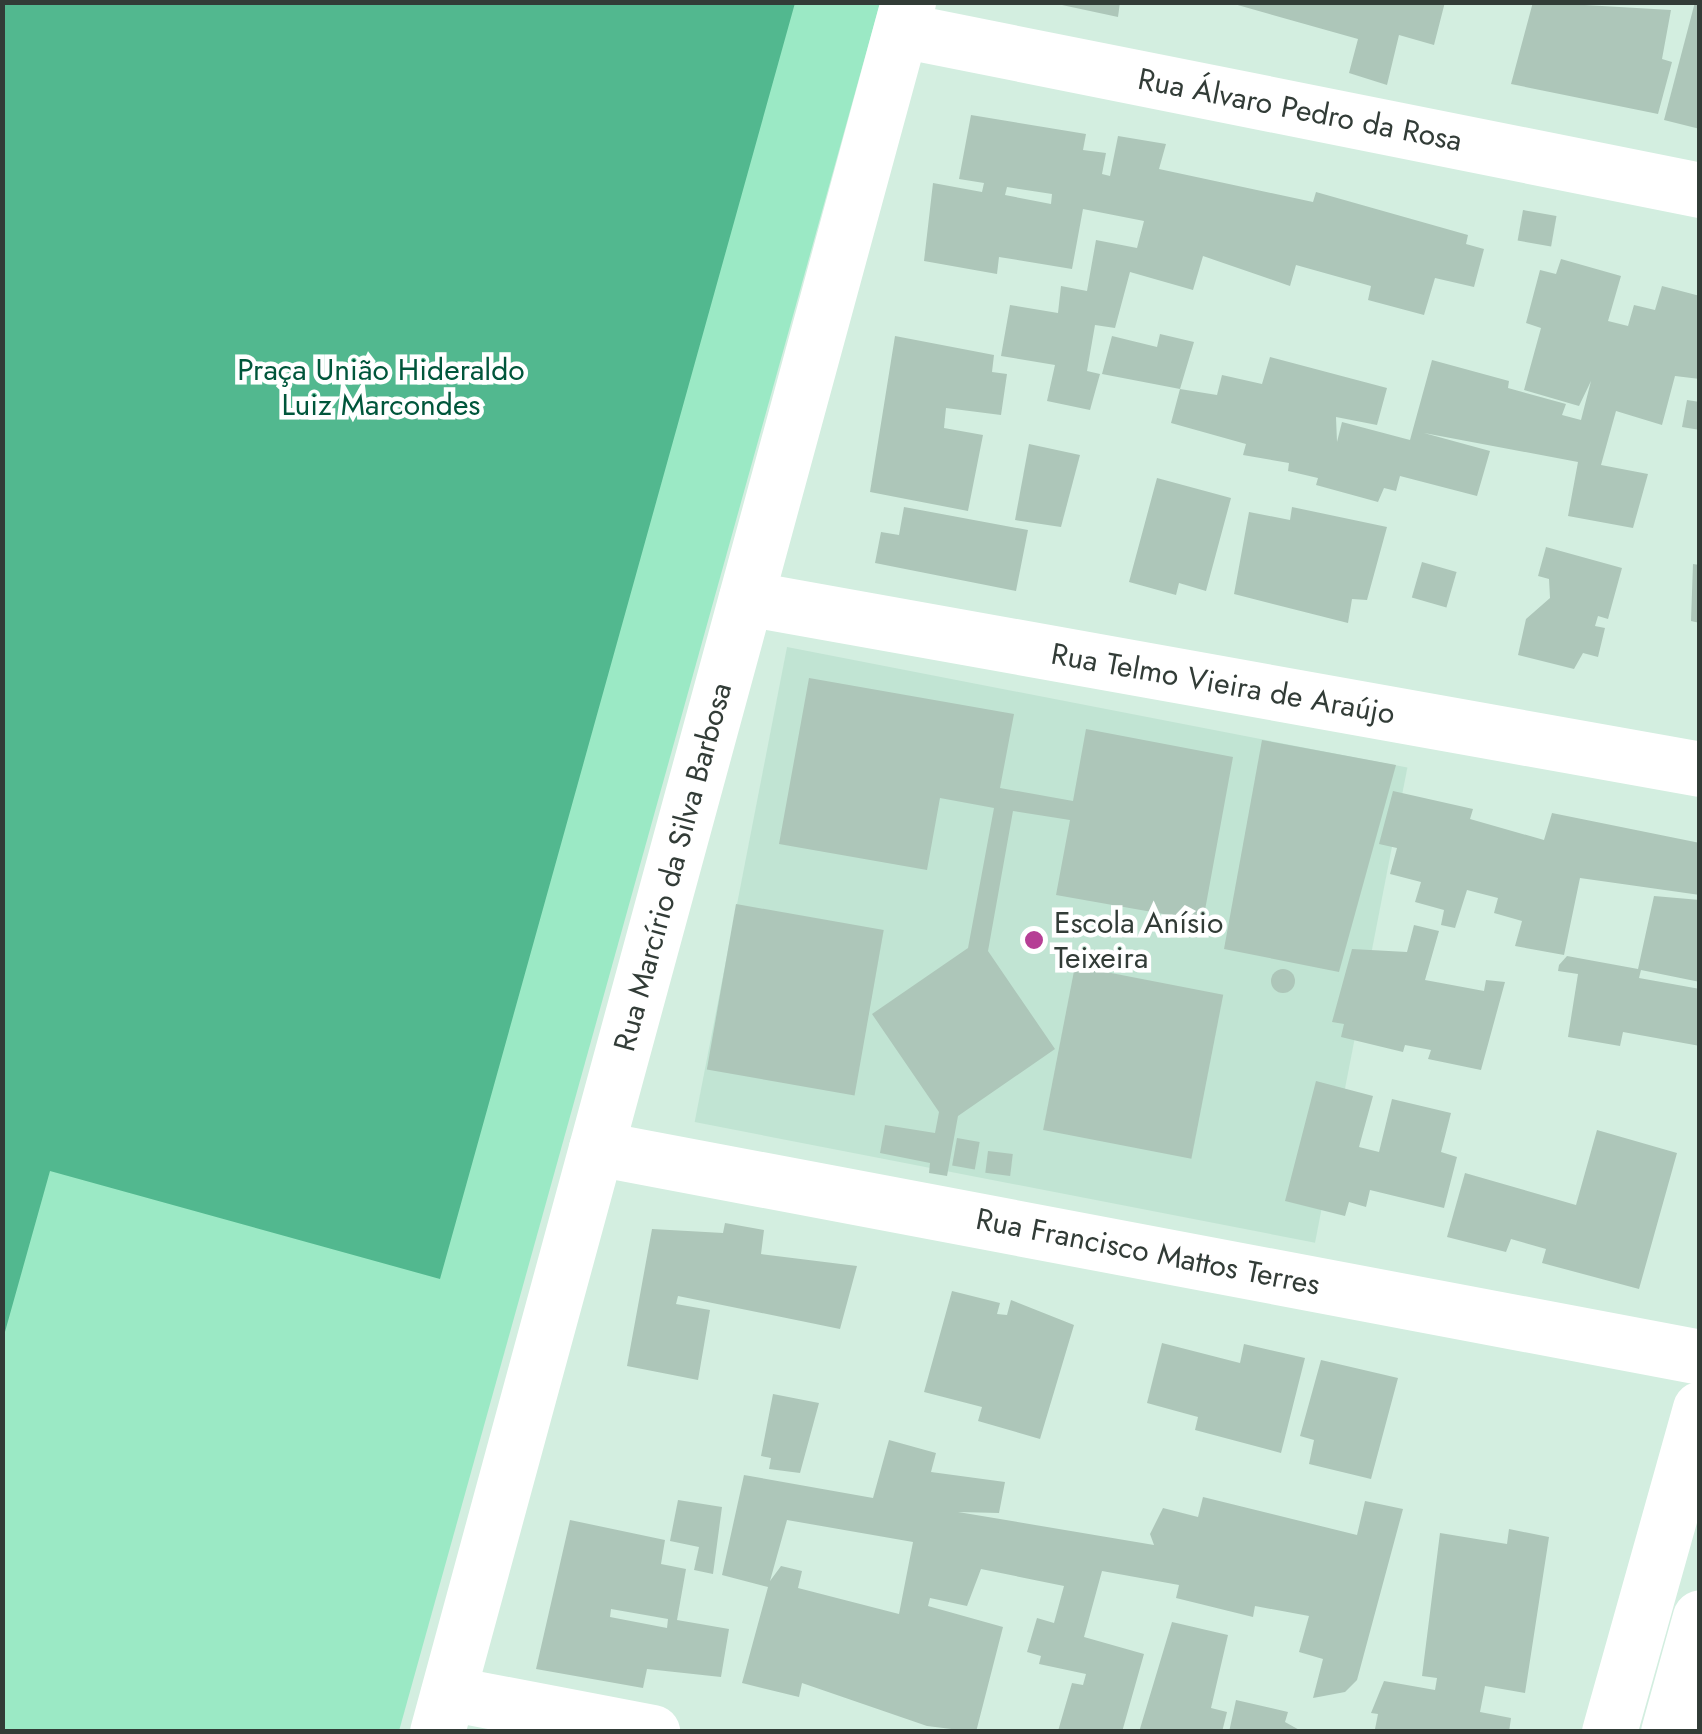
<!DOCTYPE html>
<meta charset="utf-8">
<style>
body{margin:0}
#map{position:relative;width:1702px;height:1734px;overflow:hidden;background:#d3eee0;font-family:Jost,sans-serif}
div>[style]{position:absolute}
.built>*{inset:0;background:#c1e4d3;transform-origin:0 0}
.green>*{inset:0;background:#9be9c5}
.forest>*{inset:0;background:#52b88f}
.building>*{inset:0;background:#adc6b9;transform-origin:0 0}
.round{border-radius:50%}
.minor>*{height:55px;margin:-27.5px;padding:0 27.5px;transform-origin:27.5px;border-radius:27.5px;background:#fff}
.dots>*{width:28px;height:28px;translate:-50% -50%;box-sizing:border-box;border:5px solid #fff;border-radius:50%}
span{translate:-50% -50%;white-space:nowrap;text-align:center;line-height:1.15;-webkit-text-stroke:9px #fff;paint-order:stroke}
.street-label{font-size:30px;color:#323c37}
.park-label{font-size:30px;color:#00563b}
.poi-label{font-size:30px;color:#323c37}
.left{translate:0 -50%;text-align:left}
.frame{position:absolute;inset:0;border:5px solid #323c37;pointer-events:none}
</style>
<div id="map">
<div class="built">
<div style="left:787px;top:647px;width:632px;height:484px;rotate:11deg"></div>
</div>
<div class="green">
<div style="clip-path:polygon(3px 3px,880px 3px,399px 1731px,3px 1732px)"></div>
</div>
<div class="forest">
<div style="clip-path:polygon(3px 2px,795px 3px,440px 1279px,50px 1171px,3px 1339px)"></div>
</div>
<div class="building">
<div style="clip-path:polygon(1048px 2px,1120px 2px,1118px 17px)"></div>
<div style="clip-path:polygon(1227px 2px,1445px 2px,1434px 45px,1399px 35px,1387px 85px,1349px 73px,1358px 39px)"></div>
<div style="clip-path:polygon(1533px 2px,1671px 10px,1662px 59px,1672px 62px,1658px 114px,1511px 84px)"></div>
<div style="clip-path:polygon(1695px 2px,1700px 2px,1700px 129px,1664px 120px)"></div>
<div style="clip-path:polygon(evenodd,971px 115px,1086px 134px,1083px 150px,1106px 153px,1102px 174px,1110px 176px,1118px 136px,1166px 144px,1159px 169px,1313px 202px,1316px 192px,1468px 235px,1466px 244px,1484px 249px,1474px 287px,1435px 278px,1424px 315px,1368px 300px,1371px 286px,1296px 265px,1290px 286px,1203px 256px,1193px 290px,1130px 272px,1115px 328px,1095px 325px,1087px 371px,1100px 374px,1090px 410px,1047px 401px,1055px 365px,1001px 356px,1010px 305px,1058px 313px,1061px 286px,1087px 291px,1096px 240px,1137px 248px,1144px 221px,1083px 209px,1072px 269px,999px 257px,997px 274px,924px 261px,933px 183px,982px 192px,984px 183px,959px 179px,971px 115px,1007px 187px,1052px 194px,1051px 204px,1005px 195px,1007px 187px)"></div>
<div style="left:1523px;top:210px;width:34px;height:31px;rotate:10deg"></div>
<div style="clip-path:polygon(1561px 259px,1621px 276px,1608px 321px,1628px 326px,1634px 305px,1655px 310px,1662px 286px,1700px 296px,1700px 379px,1675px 376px,1662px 425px,1616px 411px,1601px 465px,1648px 474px,1633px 528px,1568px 516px,1578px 462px,1424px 433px,1490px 451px,1477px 496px,1400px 476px,1396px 491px,1384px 488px,1378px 502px,1316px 485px,1318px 478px,1288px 471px,1289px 463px,1243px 455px,1246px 444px,1171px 423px,1180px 389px,1217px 395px,1222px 375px,1262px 384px,1270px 357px,1387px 388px,1377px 425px,1336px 417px,1337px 442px,1342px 422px,1410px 440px,1432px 360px,1509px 381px,1508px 388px,1566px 404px,1562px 415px,1581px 420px,1591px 381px,1579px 406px,1524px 390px,1541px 328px,1526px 323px,1540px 270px,1556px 274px)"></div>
<div style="clip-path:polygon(1160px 334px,1194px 342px,1180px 389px,1102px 374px,1112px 336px,1157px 347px)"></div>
<div style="clip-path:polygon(895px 336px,994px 355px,992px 372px,1007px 374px,1001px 415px,946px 408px,944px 428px,983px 435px,968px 511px,870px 492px)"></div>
<div style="clip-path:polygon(1687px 400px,1700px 402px,1700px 430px,1682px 427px)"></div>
<div style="clip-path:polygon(1029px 444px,1080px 455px,1061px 527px,1015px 520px)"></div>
<div style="clip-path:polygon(1157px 478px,1231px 498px,1206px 591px,1179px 583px,1176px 595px,1129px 582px)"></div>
<div style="clip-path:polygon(904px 507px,1028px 530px,1016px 591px,875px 563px,881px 532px,899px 535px)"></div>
<div style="clip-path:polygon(1292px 507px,1387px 527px,1367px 600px,1352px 599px,1348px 623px,1234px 594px,1249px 512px,1290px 520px)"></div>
<div style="clip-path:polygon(1546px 547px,1622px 568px,1608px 619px,1598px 616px,1595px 626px,1605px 628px,1598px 657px,1583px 653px,1574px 669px,1518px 655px,1526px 619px,1550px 598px,1549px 579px,1538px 576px)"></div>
<div style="left:1422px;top:562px;width:36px;height:37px;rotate:16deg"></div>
<div style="clip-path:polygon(1693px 564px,1700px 565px,1700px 623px,1691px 621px)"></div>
<div style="clip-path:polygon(809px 678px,1014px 714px,1000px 788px,1073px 801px,1086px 729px,1233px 757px,1203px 921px,1056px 895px,1070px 820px,1013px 811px,988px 951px,1055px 1049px,958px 1116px,947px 1176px,929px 1173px,930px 1163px,880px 1153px,885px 1125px,935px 1133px,939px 1112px,872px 1014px,968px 948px,994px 808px,940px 798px,927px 870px,779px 844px)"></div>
<div style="clip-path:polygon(1262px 740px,1396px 765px,1339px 972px,1224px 949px)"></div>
<div style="clip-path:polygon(1393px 791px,1473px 809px,1470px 819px,1544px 840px,1552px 813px,1700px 843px,1700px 895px,1580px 878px,1564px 955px,1515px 946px,1522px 921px,1494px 913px,1498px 898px,1467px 890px,1455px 928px,1441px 925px,1444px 910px,1415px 902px,1421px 882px,1390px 874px,1397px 848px,1379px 844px)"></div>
<div style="clip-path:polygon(1654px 896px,1700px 900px,1700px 982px,1641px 970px,1639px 978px,1700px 989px,1700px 1046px,1623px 1032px,1620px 1046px,1568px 1037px,1578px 974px,1558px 971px,1559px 965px,1567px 956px,1638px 969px)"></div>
<div style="left:736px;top:904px;width:150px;height:168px;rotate:10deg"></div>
<div style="clip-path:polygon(1414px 925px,1439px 931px,1425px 980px,1484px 991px,1486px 980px,1505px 982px,1481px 1070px,1428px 1059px,1431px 1050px,1405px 1045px,1403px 1052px,1341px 1037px,1344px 1024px,1332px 1022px,1352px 949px,1407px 952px)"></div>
<div style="left:1075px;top:966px;width:151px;height:167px;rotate:11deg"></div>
<div class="round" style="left:1271px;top:969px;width:24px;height:24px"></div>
<div style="clip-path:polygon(1316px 1081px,1373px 1096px,1359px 1147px,1379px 1152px,1392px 1099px,1451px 1113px,1441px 1152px,1457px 1157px,1444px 1208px,1370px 1190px,1366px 1207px,1349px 1202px,1345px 1216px,1285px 1201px)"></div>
<div style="clip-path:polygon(1597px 1130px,1677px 1153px,1639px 1289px,1542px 1263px,1546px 1249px,1511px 1239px,1506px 1252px,1447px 1237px,1465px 1173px,1576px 1205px)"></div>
<div style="left:957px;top:1138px;width:23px;height:28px;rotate:10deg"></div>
<div style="left:988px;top:1151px;width:25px;height:22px;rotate:7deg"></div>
<div style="clip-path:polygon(725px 1223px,764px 1230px,761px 1254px,857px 1266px,840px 1329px,678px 1296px,676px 1304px,710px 1310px,698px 1380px,627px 1366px,652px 1229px,723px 1233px)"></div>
<div style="clip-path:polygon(952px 1291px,1000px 1303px,997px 1314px,1007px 1315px,1011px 1300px,1074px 1325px,1040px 1439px,978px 1421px,982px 1407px,924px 1392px)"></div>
<div style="clip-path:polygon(1162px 1343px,1240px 1363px,1244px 1344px,1305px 1358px,1281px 1453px,1195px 1430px,1198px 1417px,1147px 1403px)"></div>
<div style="clip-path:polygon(1321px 1360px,1398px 1378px,1371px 1479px,1309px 1464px,1314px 1440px,1300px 1436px)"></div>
<div style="clip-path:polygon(773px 1394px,819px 1403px,800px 1473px,769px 1469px,771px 1458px,761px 1456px)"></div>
<div style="clip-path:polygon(evenodd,889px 1440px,936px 1453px,931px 1472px,1005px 1482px,999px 1513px,958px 1512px,1154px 1545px,1150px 1534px,1163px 1508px,1198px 1517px,1203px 1497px,1357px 1535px,1365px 1501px,1403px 1509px,1357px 1680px,1345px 1692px,1313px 1698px,1323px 1659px,1299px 1652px,1309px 1616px,1255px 1606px,1253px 1617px,1176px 1598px,1179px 1585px,1102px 1571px,1084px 1637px,1144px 1654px,1122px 1732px,1058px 1731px,1072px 1683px,1083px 1685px,1086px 1674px,1039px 1664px,1041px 1656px,1027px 1652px,1037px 1618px,1054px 1623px,1064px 1586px,981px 1569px,967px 1606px,930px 1598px,928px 1606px,1003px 1627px,976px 1732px,927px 1726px,802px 1683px,799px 1697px,742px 1683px,768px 1587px,722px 1575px,744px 1475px,873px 1498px,889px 1440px,787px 1520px,913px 1542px,899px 1614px,798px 1588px,802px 1571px,781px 1566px,770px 1581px,787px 1520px)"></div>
<div style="clip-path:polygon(678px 1500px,722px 1507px,713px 1574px,694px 1570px,699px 1547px,670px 1541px)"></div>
<div style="clip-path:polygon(evenodd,570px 1520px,665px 1540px,661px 1564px,686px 1569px,677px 1620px,729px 1629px,721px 1677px,647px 1669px,643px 1688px,536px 1669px,570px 1520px,611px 1609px,668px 1619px,667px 1628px,610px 1617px,611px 1609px)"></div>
<div style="clip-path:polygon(1509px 1529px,1549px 1537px,1525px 1693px,1485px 1686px,1480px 1712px,1511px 1718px,1509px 1732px,1375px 1729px,1378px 1714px,1371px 1713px,1384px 1681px,1435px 1690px,1437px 1678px,1422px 1676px,1440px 1533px,1507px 1544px)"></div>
<div style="clip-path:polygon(1172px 1622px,1228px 1635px,1211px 1708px,1227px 1712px,1222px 1732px,1139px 1732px)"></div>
<div style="clip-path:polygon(1236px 1700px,1288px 1712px,1285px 1722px,1303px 1732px,1229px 1732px)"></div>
</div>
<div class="minor">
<div style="left:901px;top:30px;width:815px;rotate:11.32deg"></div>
<div style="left:746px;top:598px;width:969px;rotate:10.16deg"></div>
<div style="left:596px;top:1148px;width:1124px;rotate:10.72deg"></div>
<div style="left:448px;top:1693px;width:208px;rotate:10.8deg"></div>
<div style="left:437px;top:1732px;width:1793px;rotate:-74.77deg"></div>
<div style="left:1609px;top:1732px;width:336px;rotate:-74.3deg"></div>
<div style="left:1668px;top:1732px;width:119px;rotate:-74.5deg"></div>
</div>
<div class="dots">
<div style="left:1034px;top:940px;background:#b63f95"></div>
</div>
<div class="street-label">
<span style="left:1300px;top:110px;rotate:11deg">Rua Álvaro Pedro da Rosa</span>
<span style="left:1223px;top:684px;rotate:10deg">Rua Telmo Vieira de Araújo</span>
<span style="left:673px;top:867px;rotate:-75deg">Rua Marcírio da Silva Barbosa</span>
<span style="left:1148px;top:1252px;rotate:11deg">Rua Francisco Mattos Terres</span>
</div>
<div class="park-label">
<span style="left:381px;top:387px">Praça União Hideraldo<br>Luiz Marcondes</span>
</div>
<div class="poi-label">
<span class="left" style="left:1054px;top:940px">Escola Anísio<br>Teixeira</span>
</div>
<div class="frame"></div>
</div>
